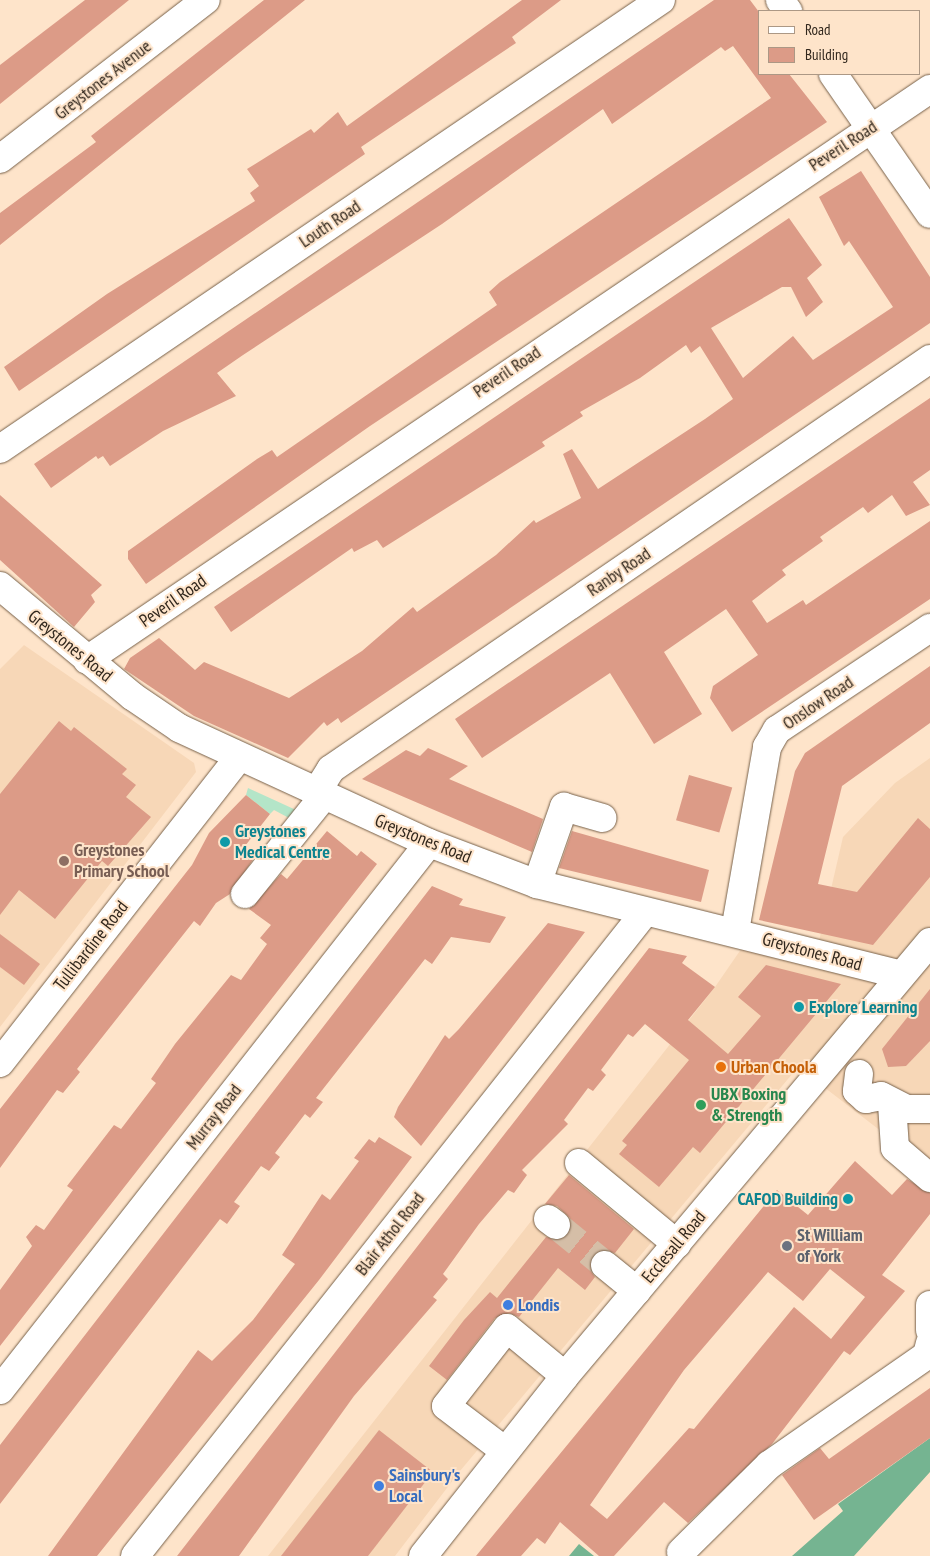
<!DOCTYPE html>
<style>
body{margin:0}
#map{position:relative;width:930px;height:1556px;overflow:hidden;background:#fee4ca;font-family:"PT Sans Narrow",sans-serif}
div>[style]{position:absolute}
.built>*{inset:0;background:#f7d7b7}
.green>*{inset:0;background:#b4e5c8}
.forest>*{inset:0;background:#75b491}
.building>*{inset:0;background:#dc9b87;transform-origin:0 0}
.minor-tunnel>*{height:28px;margin-top:-14px;transform-origin:0;background:repeating-linear-gradient(90deg,#d5bea7 0 28px,transparent 0 42px)}
.roads{filter:drop-shadow(0 0 1px #77614a) drop-shadow(0 0 1px #77614a)}
.minor>*{height:28px;margin:-14px;padding:0 14px;transform-origin:14px;border-radius:14px;background:#fff}
.major>*{height:28px;margin:-14px;padding:0 14px;transform-origin:14px;border-radius:14px;background:#fff}
.dots>*{width:14px;height:14px;translate:-50% -50%;box-sizing:border-box;border:2px solid #fee4ca;border-radius:50%}
span{translate:-50% -50%;white-space:nowrap;text-align:center;line-height:1.15;-webkit-text-stroke:4px #fee4ca;paint-order:stroke}
.street-label{font-size:18px;color:#31271d}
.culture-label{font-size:18px;color:#0d838f;font-weight:700}
.left{translate:0 -50%;text-align:left}
.right{translate:-100% -50%;text-align:right}
.education-label{font-size:18px;color:#785e54;font-weight:700}
.food-label{font-size:18px;color:#c56008;font-weight:700}
.leisure-label{font-size:18px;color:#27864d;font-weight:700}
.worship-label{font-size:18px;color:#5b616d;font-weight:700}
.shop-label{font-size:18px;color:#366cbe;font-weight:700}
.legend{position:absolute;left:758px;top:10px;width:162px;height:65px;box-sizing:border-box;background:#fee4ca;border:1px solid #ac9885;margin:0;padding:6px 9px;list-style:none;font-size:15px;color:#31271d}
.legend li{display:flex;align-items:center;gap:10px;height:25px}
.legend b{width:25px;border:1px solid #ac9885}
</style>
<div id="map">
<div class="built">
<div style="clip-path:polygon(24px 645px,194px 763px,196px 772px,0 1027px,0 669px)"></div>
<div style="clip-path:polygon(930px 758px,930px 1169px,798px 1067px,460px 1471px,395px 1556px,268px 1556px,715px 987px,746px 942px,816px 954px,843px 837px,895px 783px)"></div>
</div>
<div class="green">
<div style="clip-path:polygon(248px 788px,296px 810px,289px 818px,274px 810px,270px 814px,246px 795px)"></div>
</div>
<div class="forest">
<div style="clip-path:polygon(930px 1438px,930px 1472px,854px 1556px,792px 1556px,843px 1511px,838px 1504px)"></div>
<div style="clip-path:polygon(579px 1544px,594px 1556px,569px 1556px)"></div>
</div>
<div class="building">
<div style="clip-path:polygon(85px 0,129px 0,0 104px,0 65px)"></div>
<div style="clip-path:polygon(264px 0,305px 0,0 245px,0 213px,96px 142px,91px 136px)"></div>
<div style="clip-path:polygon(522px 0,561px 0,512px 37px,516px 43px,361px 147px,365px 154px,19px 391px,4px 367px,107px 294px,255px 201px,250px 193px,259px 186px,247px 169px,311px 129px,314px 133px,338px 112px,347px 126px)"></div>
<div style="clip-path:polygon(714px 0,750px 0,759px 12px,759px 74px,789px 74px,827px 122px,370px 426px,146px 584px,128px 559px,128px 551px,257px 459px,272px 450px,277px 457px,497px 305px,489px 292px,500px 282px,771px 98px,733px 46px,725px 51px,721px 47px,612px 124px,603px 109px,442px 224px,243px 355px,217px 373px,236px 396px,163px 431px,110px 466px,103px 456px,98px 459px,96px 456px,51px 488px,34px 464px)"></div>
<div style="clip-path:polygon(861px 171px,930px 277px,930px 323px,341px 723px,338px 718px,327px 726px,324px 722px,288px 758px,194px 716px,124px 669px,130px 658px,159px 638px,195px 670px,204px 662px,289px 698px,362px 651px,413px 607px,417px 612px,496px 555px,534px 520px,536px 523px,581px 498px,563px 454px,572px 449px,598px 489px,705px 419px,733px 399px,700px 346px,691px 353px,686px 345px,640px 378px,580px 412px,583px 416px,542px 442px,545px 446px,383px 548px,377px 540px,354px 552px,352px 548px,231px 632px,214px 607px,789px 218px,822px 265px,807px 278px,823px 302px,806px 317px,791px 287px,782px 287px,711px 328px,743px 378px,793px 336px,813px 360px,893px 307px,849px 241px,844px 246px,819px 197px)"></div>
<div style="clip-path:polygon(930px 398px,930px 470px,913px 482px,930px 505px,906px 516px,892px 495px,868px 513px,863px 507px,820px 537px,823px 541px,782px 570px,786px 575px,752px 601px,767px 623px,803px 600px,806px 605px,930px 521px,930px 599px,732px 732px,710px 698px,713px 686px,758px 655px,726px 609px,664px 652px,702px 714px,654px 744px,610px 673px,482px 758px,455px 719px)"></div>
<div style="clip-path:polygon(0 495px,102px 585px,91px 595px,95px 602px,74px 627px,0 560px)"></div>
<div style="clip-path:polygon(930px 666px,930px 723px,842px 786px,818px 884px,857px 892px,918px 818px,930px 829px,930px 877px,873px 945px,759px 920px,795px 771px,805px 753px)"></div>
<div style="clip-path:polygon(59px 721px,71px 731px,74px 727px,127px 769px,122px 774px,136px 785px,126px 797px,151px 817px,108px 866px,102px 861px,55px 919px,19px 890px,0 915px,0 794px)"></div>
<div style="clip-path:polygon(428px 748px,468px 766px,449px 779px,543px 819px,532px 852px,362px 779px,406px 750px,420px 756px)"></div>
<div style="left:689px;top:775px;width:45px;height:47px;rotate:16deg"></div>
<div style="clip-path:polygon(246px 795px,270px 814px,245px 846px,256px 855px,230px 894px,216px 903px,200px 926px,194px 921px,77px 1069px,80px 1072px,63px 1093px,57px 1090px,0 1168px,0 1109px,192px 865px,209px 833px)"></div>
<div style="clip-path:polygon(327px 831px,357px 856px,361px 851px,377px 864px,0 1346px,0 1290px,32px 1246px,26px 1237px,36px 1225px,44px 1230px,73px 1190px,67px 1186px,114px 1125px,121px 1129px,156px 1083px,151px 1079px,175px 1044px,231px 975px,241px 980px,267px 944px,260px 938px,271px 925px,249px 909px,281px 874px,287px 879px)"></div>
<div style="clip-path:polygon(572px 831px,709px 870px,701px 902px,559px 868px)"></div>
<div style="clip-path:polygon(432px 886px,463px 899px,459px 905px,506px 917px,490px 943px,451px 937px,432px 964px,425px 959px,316px 1098px,323px 1102px,310px 1118px,305px 1114px,275px 1153px,280px 1157px,269px 1171px,261px 1166px,234px 1202px,240px 1206px,227px 1224px,220px 1219px,0 1504px,0 1445px)"></div>
<div style="clip-path:polygon(548px 923px,585px 932px,421px 1146px,394px 1117px,398px 1107px,445px 1035px,449px 1039px,459px 1029px)"></div>
<div style="clip-path:polygon(0 934px,40px 964px,24px 985px,0 967px)"></div>
<div style="clip-path:polygon(649px 948px,687px 956px,682px 963px,715px 987px,688px 1020px,728px 1054px,761px 1016px,738px 997px,766px 965px,841px 984px,700px 1153px,693px 1147px,659px 1187px,619px 1154px,627px 1145px,622px 1141px,689px 1060px,645px 1024px,633px 1037px,628px 1034px,601px 1070px,606px 1075px,593px 1091px,588px 1088px,564px 1120px,568px 1124px,522px 1170px,527px 1175px,514px 1193px,508px 1190px,479px 1224px,443px 1274px,448px 1279px,433px 1297px,437px 1300px,354px 1396px,239px 1556px,177px 1556px)"></div>
<div style="clip-path:polygon(930px 989px,930px 1041px,906px 1066px,888px 1067px,882px 1049px)"></div>
<div style="clip-path:polygon(379px 1137px,412px 1157px,319px 1280px,97px 1556px,48px 1556px,198px 1350px,212px 1361px,253px 1320px,295px 1264px,282px 1255px,322px 1194px,330px 1200px,359px 1161px,354px 1158px,369px 1139px,375px 1143px)"></div>
<div style="clip-path:polygon(evenodd,855px 1161px,892px 1195px,907px 1179px,930px 1193px,930px 1214px,882px 1275px,905px 1291px,850px 1355px,844px 1351px,772px 1444px,688px 1523px,664px 1502px,614px 1556px,599px 1556px,560px 1522px,545px 1544px,537px 1538px,521px 1556px,476px 1556px,777px 1190px,808px 1215px,855px 1161px,830px 1269px,865px 1297px,831px 1339px,794px 1307px,694px 1429px,689px 1428px,607px 1519px,590px 1505px,684px 1370px,768px 1272px,803px 1301px,830px 1269px)"></div>
<div style="clip-path:polygon(569px 1175px,634px 1229px,615px 1253px,600px 1250px,593px 1256px,590px 1270px,595px 1277px,585px 1290px,558px 1268px,519px 1317px,509px 1313px,495px 1318px,447px 1380px,429px 1366px,464px 1320px,490px 1292px,497px 1298px,546px 1237px,562px 1240px,569px 1234px,570px 1218px,557px 1206px,545px 1204px)"></div>
<div style="clip-path:polygon(930px 1388px,930px 1438px,814px 1520px,782px 1475px,820px 1448px,829px 1459px)"></div>
<div style="clip-path:polygon(379px 1430px,433px 1472px,368px 1556px,281px 1556px)"></div>
</div>
<div class="minor-tunnel">
<div style="left:556px;top:1225px;width:63px;rotate:39.2deg"></div>
</div>
<div class="roads">
<div class="minor">
<div style="left:780px;top:0;width:14px;rotate:54deg"></div>
<div style="left:833px;top:74px;width:170px;rotate:55.3deg"></div>
<div style="left:0;top:159px;width:260px;rotate:-37.7deg"></div>
<div style="left:0;top:449px;width:799px;rotate:-34.19deg"></div>
<div style="left:0;top:586px;width:172px;rotate:39.8deg"></div>
<div style="left:132px;top:696px;width:57px;rotate:34.2deg"></div>
<div style="left:179px;top:728px;width:275px;rotate:24.7deg"></div>
<div style="left:429px;top:843px;width:116px;rotate:20.8deg"></div>
<div style="left:537px;top:884px;width:375px;rotate:14deg"></div>
<div style="left:87px;top:660px;width:1018px;rotate:-34.11deg"></div>
<div style="left:316px;top:793px;width:28px;rotate:-58deg"></div>
<div style="left:331px;top:769px;width:726px;rotate:-34.39deg"></div>
<div style="left:537px;top:884px;width:82px;rotate:-70.7deg"></div>
<div style="left:564px;top:807px;width:40px;rotate:16deg"></div>
<div style="left:245px;top:894px;width:124px;rotate:-51.2deg"></div>
<div style="left:735px;top:931px;width:187px;rotate:-80.1deg"></div>
<div style="left:767px;top:747px;width:20px;rotate:-60deg"></div>
<div style="left:777px;top:730px;width:184px;rotate:-33.7deg"></div>
<div style="left:0;top:1063px;width:387px;rotate:-52deg"></div>
<div style="left:859px;top:1074px;width:17px;rotate:97deg"></div>
<div style="left:857px;top:1091px;width:12px;rotate:42deg"></div>
<div style="left:866px;top:1099px;width:15px;rotate:-11deg"></div>
<div style="left:881px;top:1096px;width:28px;rotate:27deg"></div>
<div style="left:906px;top:1109px;width:24px"></div>
<div style="left:892px;top:1104px;width:44px;rotate:86.1deg"></div>
<div style="left:895px;top:1148px;width:46px;rotate:40.6deg"></div>
<div style="left:579px;top:1163px;width:127px;rotate:39.6deg"></div>
<div style="left:548px;top:1219px;width:10px;rotate:37deg"></div>
<div style="left:605px;top:1265px;width:41px;rotate:39.1deg"></div>
<div style="left:930px;top:1305px;width:25px;rotate:90deg"></div>
<div style="left:0;top:1390px;width:695px;rotate:-51.89deg"></div>
<div style="left:505px;top:1451px;width:74px;rotate:-142.7deg"></div>
<div style="left:446px;top:1406px;width:99px;rotate:-52deg"></div>
<div style="left:507px;top:1328px;width:75px;rotate:39.6deg"></div>
<div style="left:681px;top:1552px;width:124px;rotate:-44.7deg"></div>
<div style="left:769px;top:1465px;width:193px;rotate:-34.8deg"></div>
<div style="left:927px;top:1355px;width:12px;rotate:-76deg"></div>
<div style="left:135px;top:1556px;width:821px;rotate:-51.62deg"></div>
</div>
<div class="major">
<div style="left:423px;top:1556px;width:229px;rotate:-51.7deg"></div>
<div style="left:565px;top:1376px;width:567px;rotate:-49.94deg"></div>
</div>
</div>
<div class="dots">
<div style="left:225px;top:842px;background:#0f9aa8"></div>
<div style="left:64px;top:861px;background:#8d6e63"></div>
<div style="left:799px;top:1007px;background:#0f9aa8"></div>
<div style="left:721px;top:1067px;background:#e8710a"></div>
<div style="left:701px;top:1105px;background:#2e9e5b"></div>
<div style="left:848px;top:1199px;background:#0f9aa8"></div>
<div style="left:787px;top:1246px;background:#6b7280"></div>
<div style="left:508px;top:1305px;background:#3f7fe0"></div>
<div style="left:379px;top:1486px;background:#3f7fe0"></div>
</div>
<div class="street-label">
<span style="left:103px;top:80px;rotate:-38deg">Greystones Avenue</span>
<span style="left:843px;top:146px;rotate:-33deg">Peveril Road</span>
<span style="left:330px;top:224px;rotate:-34deg">Louth Road</span>
<span style="left:507px;top:372px;rotate:-34deg">Peveril Road</span>
<span style="left:619px;top:572px;rotate:-34deg">Ranby Road</span>
<span style="left:173px;top:601px;rotate:-35deg">Peveril Road</span>
<span style="left:70px;top:646px;rotate:39deg">Greystones Road</span>
<span style="left:818px;top:703px;rotate:-34deg">Onslow Road</span>
<span style="left:423px;top:839px;rotate:22deg">Greystones Road</span>
<span style="left:91px;top:946px;rotate:-52deg">Tullibardine Road</span>
<span style="left:812px;top:952px;rotate:15deg">Greystones Road</span>
<span style="left:214px;top:1117px;rotate:-52deg">Murray Road</span>
<span style="left:390px;top:1234px;rotate:-52deg">Blair Athol Road</span>
<span style="left:674px;top:1247px;rotate:-50deg">Ecclesall Road</span>
</div>
<div class="culture-label">
<span class="left" style="left:235px;top:842px">Greystones<br>Medical Centre</span>
<span class="left" style="left:809px;top:1007px">Explore Learning</span>
<span class="right" style="left:838px;top:1199px">CAFOD Building</span>
</div>
<div class="education-label">
<span class="left" style="left:74px;top:861px">Greystones<br>Primary School</span>
</div>
<div class="food-label">
<span class="left" style="left:731px;top:1067px">Urban Choola</span>
</div>
<div class="leisure-label">
<span class="left" style="left:711px;top:1105px">UBX Boxing<br>&amp; Strength</span>
</div>
<div class="worship-label">
<span class="left" style="left:797px;top:1246px">St William<br>of York</span>
</div>
<div class="shop-label">
<span class="left" style="left:518px;top:1305px">Londis</span>
<span class="left" style="left:389px;top:1486px">Sainsbury's<br>Local</span>
</div>
<ul class="legend">
<li><b style="height:6px;background:#fff"></b>Road</li>
<li><b style="height:14px;background:#dc9b87"></b>Building</li>
</ul>
</div>
